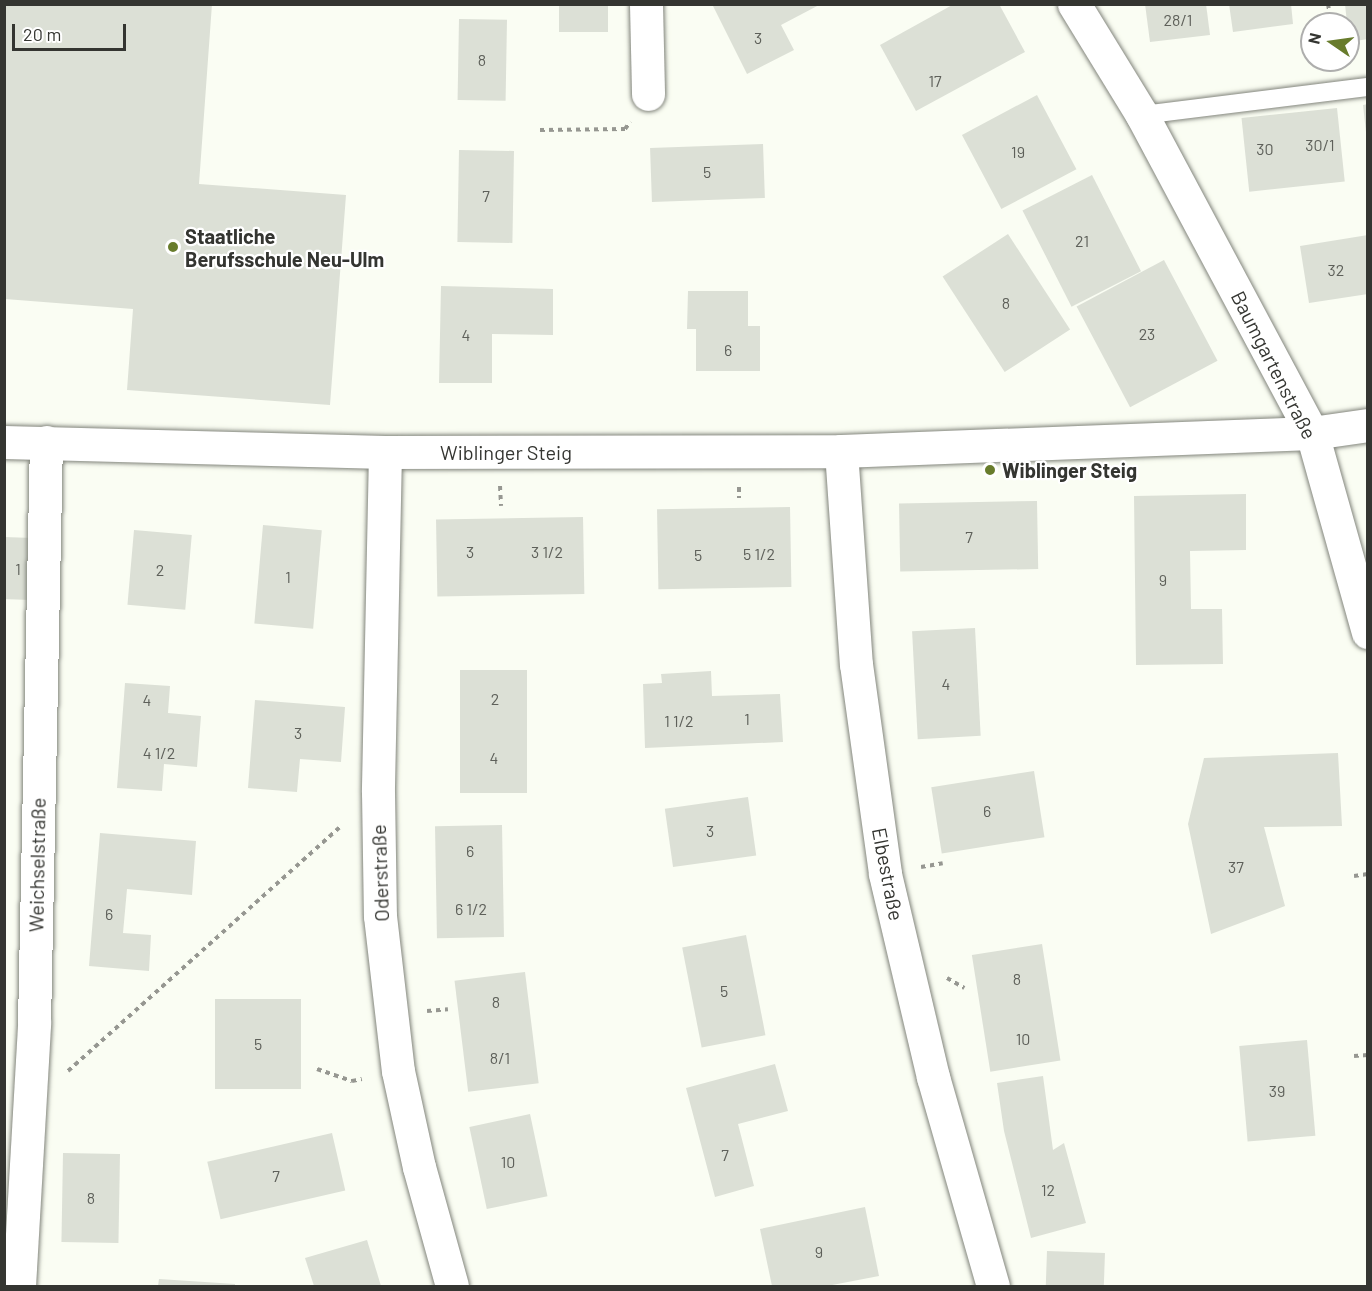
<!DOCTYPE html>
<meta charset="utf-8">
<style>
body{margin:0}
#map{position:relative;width:1372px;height:1291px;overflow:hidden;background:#fafdf3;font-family:Barlow,sans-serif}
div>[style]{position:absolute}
.building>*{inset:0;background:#dce0d6;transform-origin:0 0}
.path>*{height:4px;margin-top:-2px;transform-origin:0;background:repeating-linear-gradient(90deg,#969791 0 4.5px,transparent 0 9px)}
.roads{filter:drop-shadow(0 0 2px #83867d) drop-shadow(0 0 2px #83867d)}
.lane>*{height:18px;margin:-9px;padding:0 9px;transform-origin:9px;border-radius:9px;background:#fff}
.street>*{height:33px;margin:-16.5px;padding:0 16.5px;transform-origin:16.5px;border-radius:16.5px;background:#fff}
.dots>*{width:16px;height:16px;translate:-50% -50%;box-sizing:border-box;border:3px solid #fff;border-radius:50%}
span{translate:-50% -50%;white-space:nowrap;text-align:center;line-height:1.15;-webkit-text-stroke:4.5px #fff;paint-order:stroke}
.number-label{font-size:16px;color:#5e605a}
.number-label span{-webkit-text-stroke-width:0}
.poi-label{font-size:20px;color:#343531;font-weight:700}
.left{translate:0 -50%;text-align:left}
.street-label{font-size:20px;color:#343531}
.frame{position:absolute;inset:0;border:6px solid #343531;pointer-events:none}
.north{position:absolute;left:1300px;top:12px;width:60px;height:60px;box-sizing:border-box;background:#fff;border:2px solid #aeaead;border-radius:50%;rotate:283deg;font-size:16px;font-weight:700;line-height:24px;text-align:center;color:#343531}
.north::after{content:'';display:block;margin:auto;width:21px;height:27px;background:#687c2c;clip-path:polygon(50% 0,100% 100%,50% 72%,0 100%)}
.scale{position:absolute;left:12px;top:24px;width:114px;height:27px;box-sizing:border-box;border:3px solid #343531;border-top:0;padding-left:8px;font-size:18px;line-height:21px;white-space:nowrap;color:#343531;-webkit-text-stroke:4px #fff;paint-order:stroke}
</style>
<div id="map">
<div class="building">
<div style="clip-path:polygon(5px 4px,212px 4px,199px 184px,346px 195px,330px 405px,127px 390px,133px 309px,5px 299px)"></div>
<div style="left:559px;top:4px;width:49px;height:28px"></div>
<div style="clip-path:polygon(712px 4px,821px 4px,781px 25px,794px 50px,747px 74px)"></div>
<div style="clip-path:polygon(954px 4px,999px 4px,1025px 52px,916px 111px,880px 45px)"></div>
<div style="clip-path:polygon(1145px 4px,1206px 4px,1210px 35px,1150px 42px)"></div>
<div style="clip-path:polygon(1229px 4px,1291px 4px,1293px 24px,1233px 32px)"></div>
<div style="clip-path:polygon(1345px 4px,1368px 4px,1368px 39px,1349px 42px)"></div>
<div style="left:459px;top:19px;width:48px;height:81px;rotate:1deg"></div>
<div style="left:1037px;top:95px;width:84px;height:85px;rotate:62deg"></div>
<div style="clip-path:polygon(1368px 104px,1368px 131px,1366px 132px,1363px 105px)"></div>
<div style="left:1337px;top:108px;width:74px;height:96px;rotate:84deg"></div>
<div style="left:763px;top:144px;width:54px;height:113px;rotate:88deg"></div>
<div style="left:459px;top:150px;width:55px;height:92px;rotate:1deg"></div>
<div style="left:1092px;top:175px;width:108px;height:78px;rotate:63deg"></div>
<div style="left:1008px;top:234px;width:114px;height:78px;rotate:57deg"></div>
<div style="clip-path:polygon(1368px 235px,1368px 294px,1309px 303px,1300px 246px)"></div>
<div style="left:1164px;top:260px;width:114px;height:99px;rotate:62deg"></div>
<div style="clip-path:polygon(441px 286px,553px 289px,553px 335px,492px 334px,492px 383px,439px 383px)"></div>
<div style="clip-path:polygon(688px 291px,748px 291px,748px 326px,760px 326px,760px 371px,696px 371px,696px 329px,687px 329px)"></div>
<div style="clip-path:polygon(1246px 494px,1246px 550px,1190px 551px,1191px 609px,1222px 609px,1223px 664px,1136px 665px,1134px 496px)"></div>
<div style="left:1037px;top:501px;width:68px;height:138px;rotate:89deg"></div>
<div style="left:790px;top:507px;width:80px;height:133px;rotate:89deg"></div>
<div style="left:583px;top:517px;width:77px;height:147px;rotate:89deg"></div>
<div style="left:263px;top:525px;width:59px;height:99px;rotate:5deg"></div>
<div style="left:134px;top:530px;width:58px;height:75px;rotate:5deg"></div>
<div style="left:4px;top:537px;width:29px;height:62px;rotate:2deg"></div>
<div style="left:975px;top:628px;width:108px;height:63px;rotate:87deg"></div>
<div style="left:460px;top:670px;width:67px;height:123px"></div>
<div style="clip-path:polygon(711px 671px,712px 696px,780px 694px,783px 742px,645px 748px,643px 684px,662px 683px,661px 674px)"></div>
<div style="clip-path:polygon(125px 683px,170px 686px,168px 713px,201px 716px,197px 767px,164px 764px,162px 791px,117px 788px)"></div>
<div style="clip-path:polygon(255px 700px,345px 707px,341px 762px,300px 759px,297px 792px,248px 788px)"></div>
<div style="clip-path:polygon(1338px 753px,1342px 826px,1264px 827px,1285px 906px,1211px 934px,1188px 824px,1204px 758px)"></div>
<div style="left:1034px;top:771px;width:67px;height:104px;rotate:81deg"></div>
<div style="left:748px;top:797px;width:59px;height:84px;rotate:82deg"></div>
<div style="left:502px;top:825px;width:112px;height:67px;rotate:89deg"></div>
<div style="clip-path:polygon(100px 833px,196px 841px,192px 895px,127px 889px,123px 933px,151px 935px,149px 971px,89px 966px)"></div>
<div style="left:746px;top:935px;width:102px;height:65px;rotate:79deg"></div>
<div style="left:1042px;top:944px;width:118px;height:71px;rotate:81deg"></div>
<div style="left:525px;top:972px;width:112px;height:71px;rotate:83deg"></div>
<div style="left:301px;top:999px;width:90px;height:86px;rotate:90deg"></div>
<div style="left:1307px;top:1040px;width:96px;height:68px;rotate:85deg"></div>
<div style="clip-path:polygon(775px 1064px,788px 1111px,738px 1124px,754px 1186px,715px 1197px,686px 1088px)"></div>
<div style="clip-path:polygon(1043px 1076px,1053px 1150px,1064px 1143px,1086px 1223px,1031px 1238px,1004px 1131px,997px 1083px)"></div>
<div style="left:530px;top:1114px;width:84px;height:62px;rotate:78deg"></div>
<div style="left:332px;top:1133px;width:59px;height:128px;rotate:77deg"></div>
<div style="left:63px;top:1153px;width:57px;height:89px;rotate:1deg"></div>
<div style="clip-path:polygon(865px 1207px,879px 1276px,827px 1286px,772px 1286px,760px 1229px)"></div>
<div style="clip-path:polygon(367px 1240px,381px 1286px,314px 1286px,305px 1258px)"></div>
<div style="left:1047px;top:1251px;width:58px;height:35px;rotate:2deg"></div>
<div style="clip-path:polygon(159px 1279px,235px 1284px,235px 1286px,158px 1286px)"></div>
</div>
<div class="path">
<div style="left:1328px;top:4px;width:20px;rotate:81deg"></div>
<div style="left:540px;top:130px;width:85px;rotate:-0.7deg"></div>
<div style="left:625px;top:129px;width:9px;rotate:-54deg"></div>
<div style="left:500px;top:486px;width:20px;rotate:87deg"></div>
<div style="left:739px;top:487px;width:11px;rotate:90deg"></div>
<div style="left:921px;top:867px;width:22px;rotate:-10deg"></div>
<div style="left:1354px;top:876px;width:14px;rotate:-8deg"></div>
<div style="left:947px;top:978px;width:20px;rotate:30deg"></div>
<div style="left:427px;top:1011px;width:21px;rotate:-5deg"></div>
<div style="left:1354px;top:1056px;width:14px;rotate:-4deg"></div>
<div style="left:317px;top:1069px;width:37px;rotate:19deg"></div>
<div style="left:352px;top:1081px;width:10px;rotate:-11deg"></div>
<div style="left:68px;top:1071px;width:368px;rotate:-41.9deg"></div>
</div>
<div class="roads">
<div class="lane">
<div style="left:1142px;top:115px;width:228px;rotate:-7.1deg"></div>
</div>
<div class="street">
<div style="left:646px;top:4px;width:90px;rotate:88.7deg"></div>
<div style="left:1074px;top:4px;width:130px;rotate:58.5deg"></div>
<div style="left:1142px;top:115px;width:361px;rotate:61.9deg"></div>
<div style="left:1312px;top:433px;width:207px;rotate:74.3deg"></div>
<div style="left:4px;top:442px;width:381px;rotate:1.5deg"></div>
<div style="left:385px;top:452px;width:456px;rotate:-0.1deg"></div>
<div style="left:841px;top:451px;width:471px;rotate:-2.2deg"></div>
<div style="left:1312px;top:433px;width:57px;rotate:-8.1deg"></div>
<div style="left:841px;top:451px;width:214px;rotate:86deg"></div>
<div style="left:856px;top:664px;width:212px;rotate:82.1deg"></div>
<div style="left:885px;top:874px;width:209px;rotate:76.7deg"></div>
<div style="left:933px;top:1077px;width:217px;rotate:74deg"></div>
<div style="left:385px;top:452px;width:340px;rotate:91.2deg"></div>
<div style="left:378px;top:792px;width:124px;rotate:89.1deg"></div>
<div style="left:380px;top:916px;width:156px;rotate:83.4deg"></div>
<div style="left:398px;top:1071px;width:98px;rotate:77.7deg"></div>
<div style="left:419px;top:1167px;width:123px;rotate:74.5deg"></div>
<div style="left:19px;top:1286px;width:263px;rotate:-86.7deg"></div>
<div style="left:34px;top:1023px;width:581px;rotate:-88.82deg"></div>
</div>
</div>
<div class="dots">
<div style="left:173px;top:247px;background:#687c2c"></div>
<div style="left:990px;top:470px;background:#687c2c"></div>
</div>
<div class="number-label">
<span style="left:1178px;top:20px">28/1</span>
<span style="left:758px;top:38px">3</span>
<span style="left:482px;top:60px">8</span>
<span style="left:935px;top:81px">17</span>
<span style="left:1320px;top:145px">30/1</span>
<span style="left:1265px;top:149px">30</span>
<span style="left:1018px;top:152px">19</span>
<span style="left:707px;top:172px">5</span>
<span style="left:486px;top:196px">7</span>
<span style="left:1082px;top:241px">21</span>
<span style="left:1336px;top:270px">32</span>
<span style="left:1006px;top:303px">8</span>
<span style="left:1147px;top:334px">23</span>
<span style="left:466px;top:335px">4</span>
<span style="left:728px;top:350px">6</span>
<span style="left:969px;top:537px">7</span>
<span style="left:470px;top:552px">3</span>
<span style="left:547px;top:552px">3 1/2</span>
<span style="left:759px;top:554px">5 1/2</span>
<span style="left:698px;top:555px">5</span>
<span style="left:18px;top:569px">1</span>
<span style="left:160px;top:570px">2</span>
<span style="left:288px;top:577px">1</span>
<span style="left:1163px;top:580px">9</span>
<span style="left:946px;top:684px">4</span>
<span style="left:495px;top:699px">2</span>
<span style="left:147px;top:700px">4</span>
<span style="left:747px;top:719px">1</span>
<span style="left:679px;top:721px">1 1/2</span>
<span style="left:298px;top:733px">3</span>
<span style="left:159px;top:753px">4 1/2</span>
<span style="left:494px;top:758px">4</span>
<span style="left:987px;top:811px">6</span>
<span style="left:710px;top:831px">3</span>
<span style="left:470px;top:851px">6</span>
<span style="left:1236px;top:867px">37</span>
<span style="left:471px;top:909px">6 1/2</span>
<span style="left:109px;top:914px">6</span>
<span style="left:1017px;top:979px">8</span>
<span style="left:724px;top:991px">5</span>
<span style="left:496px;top:1002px">8</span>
<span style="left:1023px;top:1039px">10</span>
<span style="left:258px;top:1044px">5</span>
<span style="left:500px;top:1058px">8/1</span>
<span style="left:1277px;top:1091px">39</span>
<span style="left:725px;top:1155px">7</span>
<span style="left:508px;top:1162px">10</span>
<span style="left:276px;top:1176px">7</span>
<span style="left:1048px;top:1190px">12</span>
<span style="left:91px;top:1198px">8</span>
<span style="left:819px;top:1252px">9</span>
</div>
<div class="poi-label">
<span class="left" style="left:185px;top:248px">Staatliche<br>Berufsschule Neu-Ulm</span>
<span class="left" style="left:1002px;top:470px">Wiblinger Steig</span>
</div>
<div class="street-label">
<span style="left:1274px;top:365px;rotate:63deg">Baumgartenstraße</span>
<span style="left:506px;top:452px">Wiblinger Steig</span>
<span style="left:37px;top:865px;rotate:-89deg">Weichselstraße</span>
<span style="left:380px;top:873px;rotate:-92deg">Oderstraße</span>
<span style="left:888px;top:874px;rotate:79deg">Elbestraße</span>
</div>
<div class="frame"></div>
<div class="north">N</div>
<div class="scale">20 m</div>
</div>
